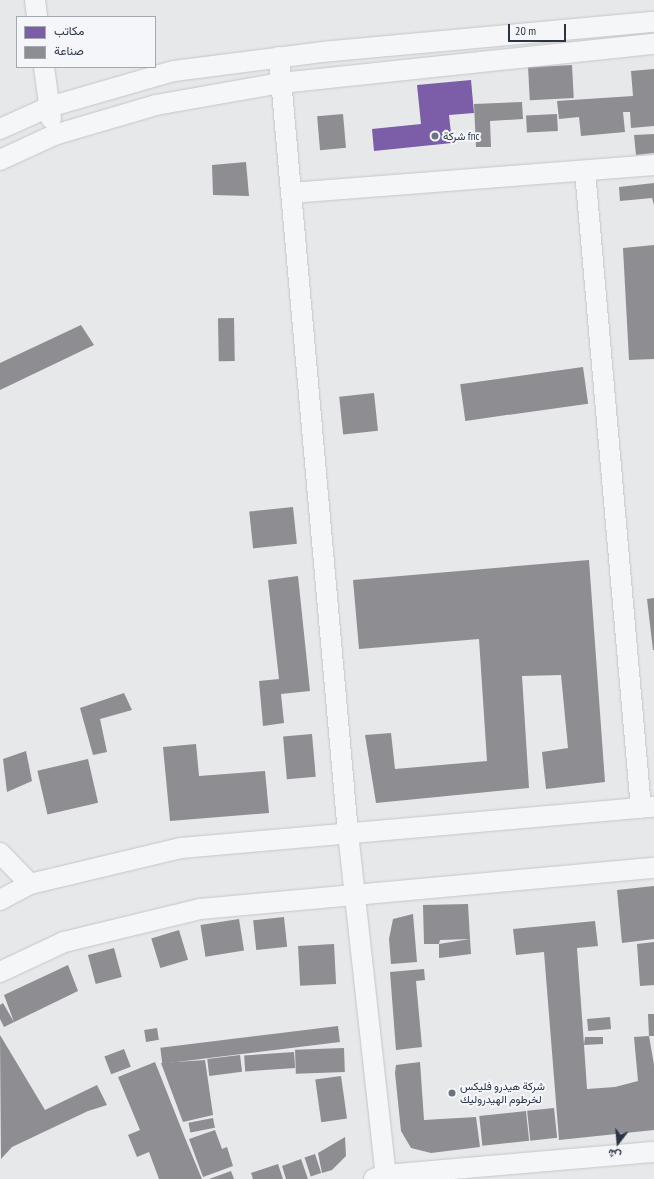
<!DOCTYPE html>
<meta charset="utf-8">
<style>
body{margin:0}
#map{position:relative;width:654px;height:1179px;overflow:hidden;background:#e6e8ea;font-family:"PT Sans Narrow",Vazirmatn,sans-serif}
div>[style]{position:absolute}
.offices>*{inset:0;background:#7b5ea7}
.industry>*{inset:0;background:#8d8d92;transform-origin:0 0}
.roads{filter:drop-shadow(0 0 1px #c4c6c8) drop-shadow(0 0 1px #c4c6c8)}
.minor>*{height:20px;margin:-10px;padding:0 10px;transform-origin:10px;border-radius:10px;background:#f5f6f7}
.dots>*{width:11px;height:11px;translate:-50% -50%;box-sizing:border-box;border:2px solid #f4f6f9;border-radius:50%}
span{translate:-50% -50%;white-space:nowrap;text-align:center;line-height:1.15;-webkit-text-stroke:4px #f4f6f9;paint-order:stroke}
.poi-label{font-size:11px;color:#2b3445}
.left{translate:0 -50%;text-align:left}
.legend{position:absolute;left:16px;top:16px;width:140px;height:52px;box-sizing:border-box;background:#f4f6f9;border:1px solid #a4a8b1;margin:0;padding:5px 7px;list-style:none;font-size:12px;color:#2b3445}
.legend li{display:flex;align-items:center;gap:8px;height:20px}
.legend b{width:20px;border:1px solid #a4a8b1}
.north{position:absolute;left:598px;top:1123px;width:40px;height:40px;-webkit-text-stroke:3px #f4f6f9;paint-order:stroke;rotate:196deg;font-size:11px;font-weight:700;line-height:16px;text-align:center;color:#2b3445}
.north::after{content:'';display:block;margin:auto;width:14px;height:18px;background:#2b3445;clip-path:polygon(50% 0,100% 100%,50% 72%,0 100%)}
.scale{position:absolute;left:508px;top:24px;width:58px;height:18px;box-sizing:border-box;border:2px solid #2b3445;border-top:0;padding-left:5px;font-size:12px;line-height:14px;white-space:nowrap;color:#2b3445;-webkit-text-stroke:3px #f4f6f9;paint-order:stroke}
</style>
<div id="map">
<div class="offices">
<div style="clip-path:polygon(471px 80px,474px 113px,449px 115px,452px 143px,374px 151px,372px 129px,421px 124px,417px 85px)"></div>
</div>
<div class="industry">
<div style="left:572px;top:65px;width:33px;height:44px;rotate:87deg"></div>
<div style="clip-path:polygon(654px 69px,654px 126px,631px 128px,630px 112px,623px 112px,625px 132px,581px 136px,579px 117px,559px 119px,557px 101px,633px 96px,631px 71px)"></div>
<div style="clip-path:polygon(522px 102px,523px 119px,490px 121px,491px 147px,476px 147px,474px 104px)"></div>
<div style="left:343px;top:114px;width:34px;height:26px;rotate:85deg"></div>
<div style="left:557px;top:114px;width:17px;height:31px;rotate:87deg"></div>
<div style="clip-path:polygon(654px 134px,654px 153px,636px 155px,634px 135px)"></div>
<div style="clip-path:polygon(246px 162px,249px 196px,213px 195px,212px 165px)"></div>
<div style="clip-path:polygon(654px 183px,654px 205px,652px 198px,620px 201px,619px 187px)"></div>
<div style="clip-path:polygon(654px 245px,654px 359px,629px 360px,623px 248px)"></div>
<div style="left:234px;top:318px;width:43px;height:16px;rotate:89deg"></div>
<div style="clip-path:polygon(81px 325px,94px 345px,0 390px,0 363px)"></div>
<div style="left:583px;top:367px;width:37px;height:124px;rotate:82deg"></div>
<div style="left:374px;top:393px;width:38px;height:35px;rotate:84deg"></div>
<div style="left:293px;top:507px;width:37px;height:44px;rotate:84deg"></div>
<div style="clip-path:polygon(589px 560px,605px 782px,546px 789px,542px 752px,568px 748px,561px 675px,522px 676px,529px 788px,376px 803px,365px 735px,391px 733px,395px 769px,487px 761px,479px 639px,359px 649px,353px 580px)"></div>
<div style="clip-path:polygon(298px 576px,310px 691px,281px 694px,284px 723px,263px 726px,259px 681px,279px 679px,268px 580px)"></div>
<div style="clip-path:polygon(654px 598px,654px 650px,653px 650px,647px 599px)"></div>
<div style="clip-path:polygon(124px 693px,132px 710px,100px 719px,107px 752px,93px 755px,80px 708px)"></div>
<div style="left:312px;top:734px;width:43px;height:29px;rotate:85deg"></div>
<div style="clip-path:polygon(196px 744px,199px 776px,265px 771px,269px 813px,170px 821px,163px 747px)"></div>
<div style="clip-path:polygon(26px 751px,32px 781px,7px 792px,3px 759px)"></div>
<div style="left:88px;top:759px;width:45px;height:52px;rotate:77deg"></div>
<div style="clip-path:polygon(654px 886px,654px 939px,622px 943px,617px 890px)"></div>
<div style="clip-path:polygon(468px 904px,470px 939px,440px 940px,439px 944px,470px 939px,471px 954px,439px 958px,439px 944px,424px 944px,423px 905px)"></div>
<div style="clip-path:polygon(413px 914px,417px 962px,391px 964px,389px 939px,393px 919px)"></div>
<div style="left:284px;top:917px;width:30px;height:31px;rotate:84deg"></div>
<div style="left:239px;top:919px;width:32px;height:39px;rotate:81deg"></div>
<div style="clip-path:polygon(595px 921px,598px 946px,577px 948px,584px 1045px,585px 1037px,603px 1037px,603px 1044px,584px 1045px,587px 1089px,615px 1087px,638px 1081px,634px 1037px,649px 1036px,654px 1065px,654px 1130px,559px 1140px,544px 952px,516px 955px,513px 929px)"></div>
<div style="left:179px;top:930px;width:31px;height:29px;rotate:73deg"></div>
<div style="clip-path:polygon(654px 942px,654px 985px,640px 986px,637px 944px)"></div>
<div style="left:334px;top:944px;width:40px;height:36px;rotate:87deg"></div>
<div style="left:114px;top:948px;width:30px;height:27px;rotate:75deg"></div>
<div style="clip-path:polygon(68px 965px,78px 991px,4px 1027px,0 1019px,0 1005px,3px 1003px,14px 1022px,4px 995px)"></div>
<div style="clip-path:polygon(424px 969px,425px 980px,416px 981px,422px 1047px,396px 1050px,390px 972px)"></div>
<div style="clip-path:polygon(648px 1014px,654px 1014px,654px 1036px,649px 1036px)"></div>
<div style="left:610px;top:1017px;width:12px;height:23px;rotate:85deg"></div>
<div style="left:338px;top:1026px;width:16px;height:179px;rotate:83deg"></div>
<div style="left:157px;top:1028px;width:12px;height:13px;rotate:81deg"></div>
<div style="clip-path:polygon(0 1035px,45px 1110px,97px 1085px,107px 1105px,88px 1111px,12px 1147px,1px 1159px)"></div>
<div style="left:344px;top:1048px;width:24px;height:49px;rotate:88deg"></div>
<div style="left:124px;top:1049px;width:19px;height:21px;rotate:69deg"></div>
<div style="left:294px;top:1052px;width:16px;height:50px;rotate:86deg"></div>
<div style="left:240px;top:1055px;width:17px;height:33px;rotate:83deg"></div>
<div style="clip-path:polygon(205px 1060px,213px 1115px,183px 1122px,161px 1063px)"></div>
<div style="clip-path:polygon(155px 1062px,185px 1138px,202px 1179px,159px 1179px,149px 1152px,137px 1157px,128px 1135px,140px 1130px,118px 1077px)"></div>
<div style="clip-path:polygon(420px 1062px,424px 1120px,476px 1117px,480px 1147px,431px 1153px,411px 1148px,401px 1131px,395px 1073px,396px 1065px)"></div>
<div style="left:341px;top:1076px;width:43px;height:26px;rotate:82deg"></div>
<div style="left:554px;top:1108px;width:30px;height:27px;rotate:84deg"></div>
<div style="left:526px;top:1111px;width:30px;height:47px;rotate:84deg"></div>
<div style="left:213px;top:1118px;width:10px;height:25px;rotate:79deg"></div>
<div style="clip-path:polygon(215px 1130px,222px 1149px,227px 1147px,233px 1166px,203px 1177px,189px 1139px)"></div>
<div style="clip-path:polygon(345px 1137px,346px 1156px,332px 1170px,322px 1173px,318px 1153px)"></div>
<div style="left:315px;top:1154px;width:20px;height:11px;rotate:72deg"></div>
<div style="clip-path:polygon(301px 1159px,308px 1179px,286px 1179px,282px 1166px)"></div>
<div style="clip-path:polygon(278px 1164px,283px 1179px,253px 1179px,251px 1173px)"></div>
<div style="clip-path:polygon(231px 1171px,234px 1179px,209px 1179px)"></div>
</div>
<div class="roads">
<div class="minor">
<div style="left:35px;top:0;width:17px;rotate:83deg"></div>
<div style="left:279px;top:57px;width:779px;rotate:84.92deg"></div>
<div style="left:348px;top:833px;width:348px;rotate:83.7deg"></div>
<div style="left:44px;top:67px;width:52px;rotate:82.3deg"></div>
<div style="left:0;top:129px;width:54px;rotate:-24.2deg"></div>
<div style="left:49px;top:107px;width:130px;rotate:-16.1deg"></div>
<div style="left:174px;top:71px;width:149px;rotate:-7.3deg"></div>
<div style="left:322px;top:52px;width:333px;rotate:-5.2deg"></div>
<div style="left:0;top:160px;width:60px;rotate:-24.8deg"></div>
<div style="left:54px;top:135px;width:106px;rotate:-16.4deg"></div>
<div style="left:156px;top:105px;width:127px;rotate:-10deg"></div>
<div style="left:281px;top:83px;width:375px;rotate:-6deg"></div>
<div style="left:585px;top:171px;width:639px;rotate:84.98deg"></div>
<div style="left:291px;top:193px;width:364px;rotate:-4.4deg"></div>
<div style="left:0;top:853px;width:43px;rotate:45.9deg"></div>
<div style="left:0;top:900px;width:34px;rotate:-28deg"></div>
<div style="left:30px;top:884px;width:155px;rotate:-13.4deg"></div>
<div style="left:181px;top:848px;width:475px;rotate:-5deg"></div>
<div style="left:0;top:972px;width:71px;rotate:-25.1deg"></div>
<div style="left:64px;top:942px;width:140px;rotate:-13.6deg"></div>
<div style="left:200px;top:909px;width:456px;rotate:-5.2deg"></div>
<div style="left:374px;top:1179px;width:11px;rotate:-22deg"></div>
<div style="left:384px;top:1175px;width:271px;rotate:-4.9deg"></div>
</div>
</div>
<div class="dots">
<div style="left:435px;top:136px;background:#6c737f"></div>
<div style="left:452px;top:1093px;background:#6c737f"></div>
</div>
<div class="poi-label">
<span class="left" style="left:443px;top:136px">شركة fnc</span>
<span class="left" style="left:460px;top:1093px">شركة هيدرو فليكس<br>لخرطوم الهيدروليك</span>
</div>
<ul class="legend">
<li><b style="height:11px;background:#7b5ea7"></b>مكاتب</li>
<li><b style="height:11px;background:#8d8d92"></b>صناعة</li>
</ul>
<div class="north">ش</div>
<div class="scale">20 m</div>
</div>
